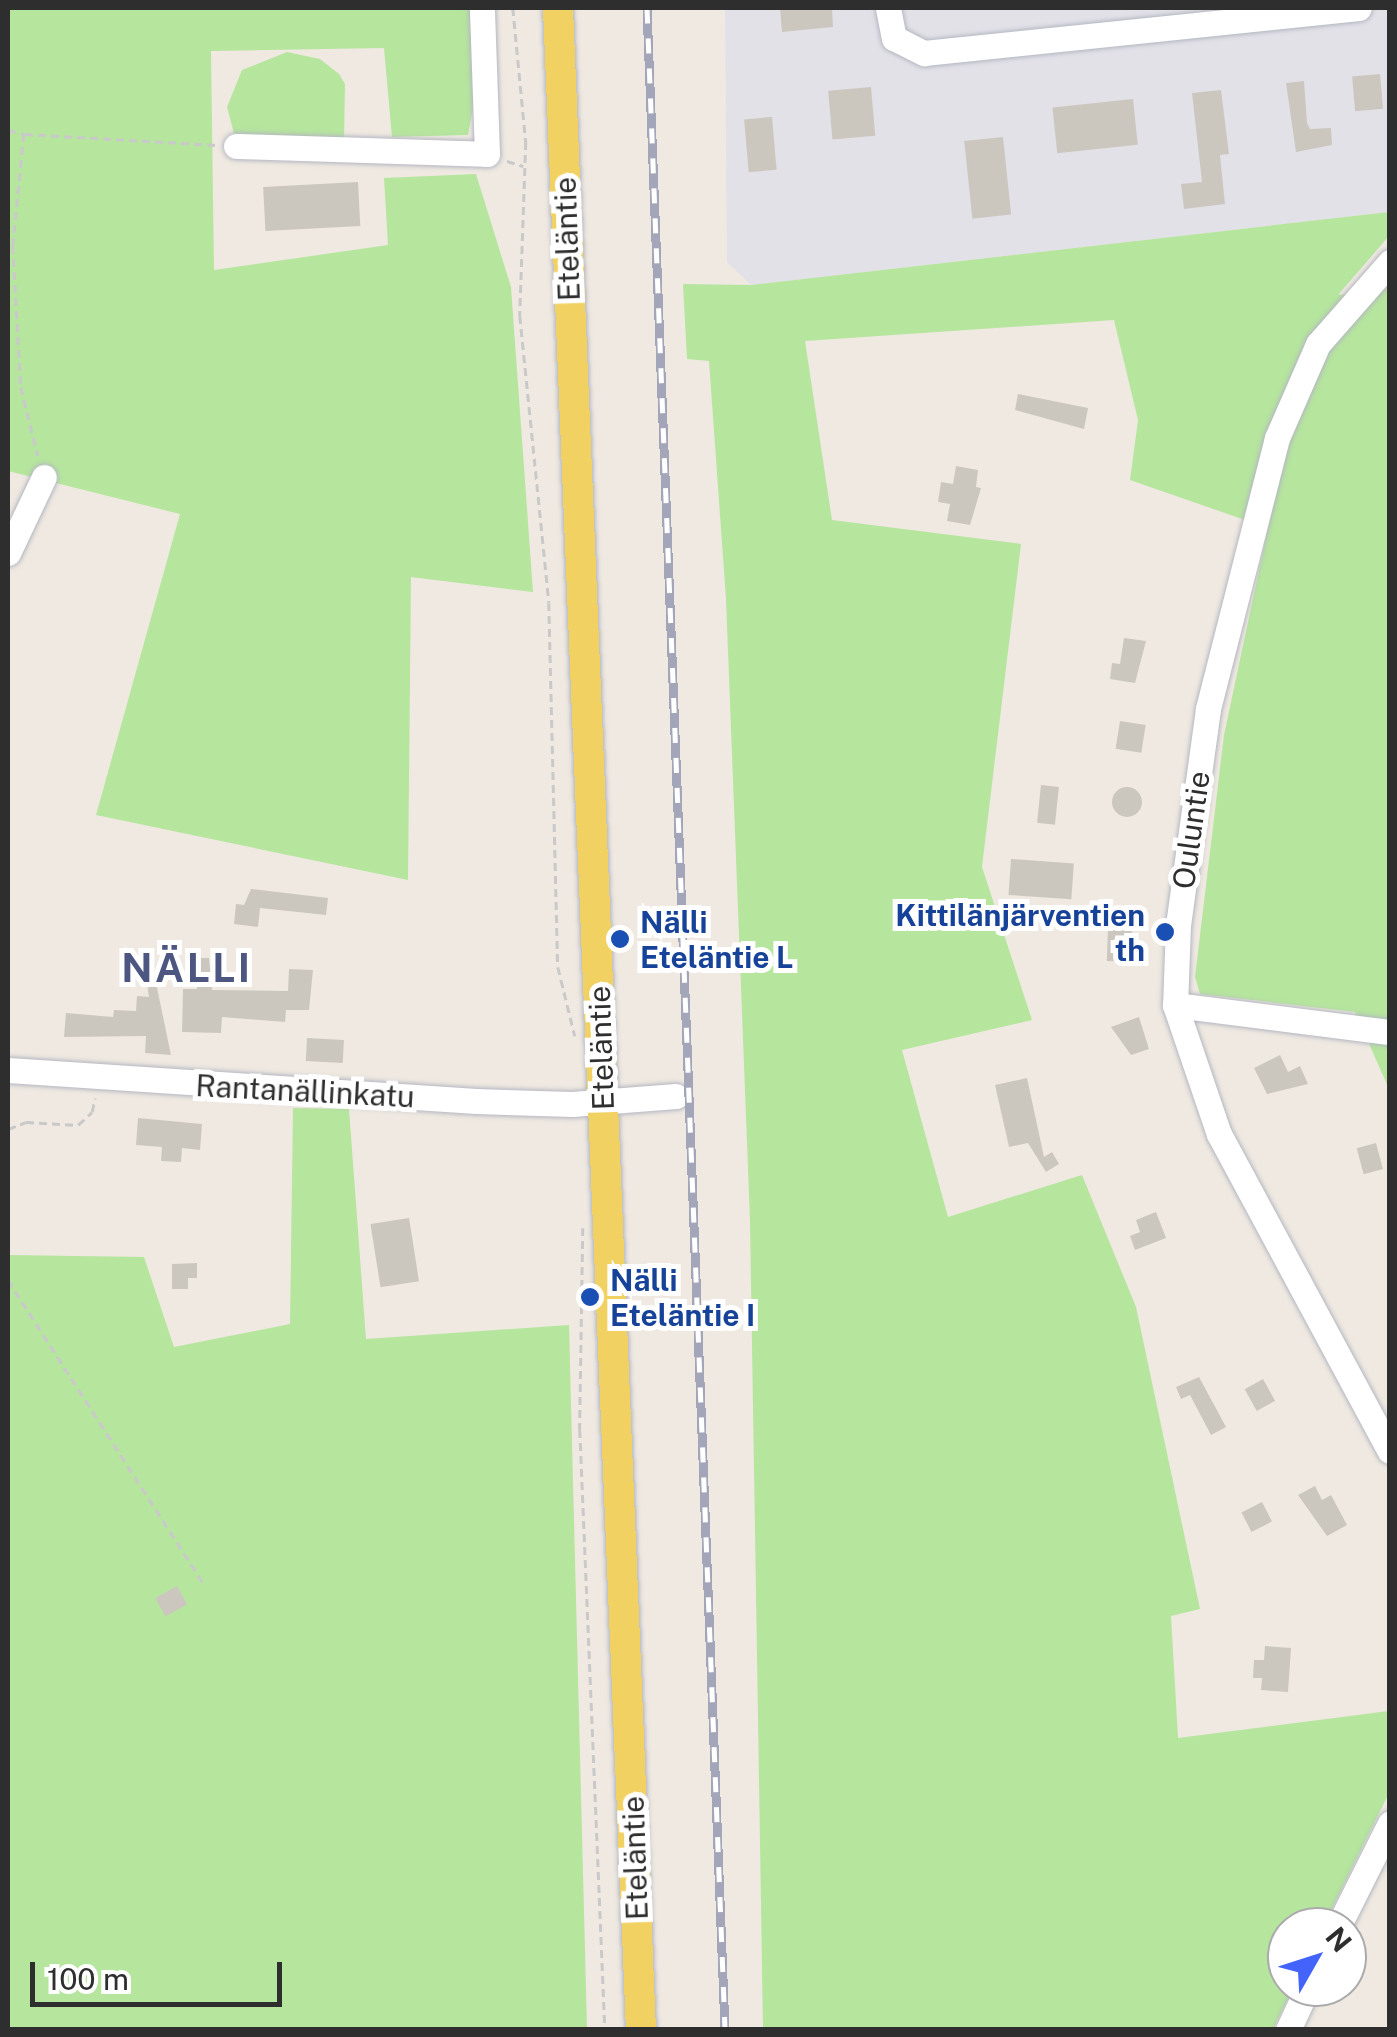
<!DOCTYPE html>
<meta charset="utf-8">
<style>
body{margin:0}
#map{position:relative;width:1397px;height:2037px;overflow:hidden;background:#efe9e1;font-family:"Public Sans",sans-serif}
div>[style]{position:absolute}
.industrial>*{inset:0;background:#e3e1e8}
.green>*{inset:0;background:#b6e59e}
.building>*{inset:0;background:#cbc7bf;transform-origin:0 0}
.round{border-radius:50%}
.path>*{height:2.5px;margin-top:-1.25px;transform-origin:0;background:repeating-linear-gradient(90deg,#c9c9c9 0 8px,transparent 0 13px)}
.roads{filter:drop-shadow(0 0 2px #b4b7c1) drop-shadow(0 0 2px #b4b7c1)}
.minor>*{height:25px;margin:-12.5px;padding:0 12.5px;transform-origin:12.5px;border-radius:12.5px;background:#fff}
.major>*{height:30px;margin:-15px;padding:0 15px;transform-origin:15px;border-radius:15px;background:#f2d163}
.rail>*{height:9px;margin-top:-4.5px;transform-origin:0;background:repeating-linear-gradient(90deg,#fff 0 15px,#a3a6b8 0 30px);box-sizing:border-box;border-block:2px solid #a3a6b8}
.dots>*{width:28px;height:28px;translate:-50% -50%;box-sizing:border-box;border:5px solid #fff;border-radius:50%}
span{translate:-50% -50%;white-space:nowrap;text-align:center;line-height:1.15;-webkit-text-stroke:10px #fff;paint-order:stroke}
.street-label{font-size:30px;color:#2e2e2e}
.transit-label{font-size:30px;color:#164399;font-weight:700}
.right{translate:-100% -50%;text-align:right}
.left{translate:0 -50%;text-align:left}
.district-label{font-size:40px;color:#4d5680;font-weight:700;letter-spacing:2.5px}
.frame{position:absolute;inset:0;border:10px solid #2e2e2e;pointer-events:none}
.north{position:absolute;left:1267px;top:1907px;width:100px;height:100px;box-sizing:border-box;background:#fff;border:2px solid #ababab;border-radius:50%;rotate:51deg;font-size:28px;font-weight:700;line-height:40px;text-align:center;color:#2e2e2e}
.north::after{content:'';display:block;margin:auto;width:35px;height:45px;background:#4264fb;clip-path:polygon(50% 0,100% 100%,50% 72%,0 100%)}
.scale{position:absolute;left:30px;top:1962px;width:252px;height:45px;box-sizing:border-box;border:5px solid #2e2e2e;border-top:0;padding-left:12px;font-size:30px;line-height:35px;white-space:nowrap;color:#2e2e2e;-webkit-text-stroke:8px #fff;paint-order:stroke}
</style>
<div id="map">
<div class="industrial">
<div style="clip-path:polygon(725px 8px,1389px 8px,1389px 212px,751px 285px,727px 262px)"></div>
</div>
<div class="green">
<div style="clip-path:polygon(8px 8px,470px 8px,476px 92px,468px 135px,392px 137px,384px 48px,211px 51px,214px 270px,388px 245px,384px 178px,476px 174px,511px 287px,533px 592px,411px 577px,408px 880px,96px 815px,180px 514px,8px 471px)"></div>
<div style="clip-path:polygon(287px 52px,320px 59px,339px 74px,345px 84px,344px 138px,236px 141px,227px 107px,242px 70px)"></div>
<div style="clip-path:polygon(1389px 212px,1389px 236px,1338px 295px,1389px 288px,1389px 1089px,1355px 1012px,1200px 994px,1195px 977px,1224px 735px,1268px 528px,1130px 480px,1138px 420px,1114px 320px,805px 341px,832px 520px,1021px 544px,982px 867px,1032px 1020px,902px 1050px,948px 1217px,1082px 1175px,1136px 1307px,1200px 1609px,1171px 1616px,1178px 1738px,1389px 1711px,1389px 1793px,1323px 1927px,1287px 1927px,1287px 1987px,1294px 1987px,1273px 2029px,763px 2029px,750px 1220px,726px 599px,709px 361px,687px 359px,683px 284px,751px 285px)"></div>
<div style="clip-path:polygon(293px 1108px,349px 1109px,366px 1339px,569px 1325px,587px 2029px,8px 2029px,10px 1255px,144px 1257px,174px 1347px,290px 1324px)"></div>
</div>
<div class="building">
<div style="clip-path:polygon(780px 8px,832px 8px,833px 27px,782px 32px)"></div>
<div style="left:1380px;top:74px;width:35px;height:28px;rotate:85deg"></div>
<div style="clip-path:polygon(1304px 81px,1307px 123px,1310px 129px,1331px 128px,1332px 145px,1296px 152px,1286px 83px)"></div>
<div style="left:871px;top:87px;width:49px;height:43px;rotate:85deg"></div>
<div style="clip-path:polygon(1221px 90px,1229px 154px,1220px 155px,1225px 204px,1184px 209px,1181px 184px,1202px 182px,1192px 93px)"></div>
<div style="left:1133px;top:99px;width:46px;height:81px;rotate:84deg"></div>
<div style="left:772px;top:117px;width:53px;height:28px;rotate:85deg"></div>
<div style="left:1003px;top:137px;width:78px;height:39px;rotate:84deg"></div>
<div style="left:358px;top:182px;width:44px;height:95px;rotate:87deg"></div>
<div style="clip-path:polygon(1018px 394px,1088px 408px,1084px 429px,1015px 410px)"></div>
<div style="clip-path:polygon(956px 466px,978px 470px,976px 487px,981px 488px,970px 525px,947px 521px,950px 504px,938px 502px,941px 482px,953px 484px)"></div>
<div style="clip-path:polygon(1124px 638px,1146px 641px,1135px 683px,1110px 679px,1112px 663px,1120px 664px)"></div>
<div style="left:1120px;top:721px;width:26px;height:28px;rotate:9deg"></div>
<div style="left:1041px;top:785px;width:18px;height:38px;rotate:6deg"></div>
<div class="round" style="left:1112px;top:787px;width:30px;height:30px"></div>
<div style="left:1011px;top:859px;width:63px;height:36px;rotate:4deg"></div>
<div style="clip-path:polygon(251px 889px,328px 898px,326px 915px,260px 908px,258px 927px,234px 924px,236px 904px,244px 905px)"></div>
<div style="left:1108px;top:928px;width:24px;height:33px;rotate:2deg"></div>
<div style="clip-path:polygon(195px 958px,209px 958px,212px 990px,288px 991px,289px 969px,313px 970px,309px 1010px,286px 1010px,285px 1022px,222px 1017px,221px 1033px,182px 1032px,183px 989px,197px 989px)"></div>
<div style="clip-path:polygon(155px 978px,171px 1055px,145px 1053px,146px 1036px,64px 1037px,66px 1013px,113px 1017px,114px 1010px,136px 1011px,137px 996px,149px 997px,147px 984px)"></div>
<div style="clip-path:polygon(1139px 1017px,1149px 1049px,1131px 1055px,1111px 1027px)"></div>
<div style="left:307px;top:1038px;width:37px;height:23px;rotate:3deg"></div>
<div style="clip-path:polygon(1280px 1055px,1288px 1072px,1300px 1066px,1308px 1084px,1267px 1094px,1254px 1068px)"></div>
<div style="clip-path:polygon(1027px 1078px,1044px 1157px,1052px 1152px,1059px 1164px,1046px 1172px,1028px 1143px,1009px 1147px,995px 1085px)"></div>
<div style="clip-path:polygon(138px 1118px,202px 1124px,200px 1150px,182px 1148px,181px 1162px,161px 1161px,162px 1147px,136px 1145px)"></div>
<div style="left:1376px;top:1143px;width:27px;height:20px;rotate:75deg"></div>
<div style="clip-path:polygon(1156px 1212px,1166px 1238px,1135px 1250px,1130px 1236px,1140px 1232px,1136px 1220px)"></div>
<div style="left:409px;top:1218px;width:64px;height:39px;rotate:81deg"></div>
<div style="clip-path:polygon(197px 1263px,197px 1278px,188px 1278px,188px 1289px,172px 1289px,172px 1264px)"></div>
<div style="clip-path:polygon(1199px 1377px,1226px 1427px,1211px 1435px,1190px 1395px,1181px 1399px,1176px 1387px)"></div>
<div style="left:1263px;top:1379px;width:25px;height:21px;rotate:61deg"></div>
<div style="clip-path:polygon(1315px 1486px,1322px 1500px,1331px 1495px,1347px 1525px,1327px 1536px,1298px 1495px)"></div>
<div style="left:1262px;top:1502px;width:22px;height:23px;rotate:63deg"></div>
<div style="left:177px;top:1586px;width:21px;height:25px;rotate:61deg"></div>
<div style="clip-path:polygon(1265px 1646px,1291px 1648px,1288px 1692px,1261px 1690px,1262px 1678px,1253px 1678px,1254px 1660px,1264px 1660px)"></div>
</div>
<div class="path">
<div style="left:513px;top:8px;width:135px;rotate:84.5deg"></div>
<div style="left:526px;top:142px;width:174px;rotate:92deg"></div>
<div style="left:520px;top:316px;width:288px;rotate:84.2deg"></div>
<div style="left:549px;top:603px;width:364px;rotate:88.6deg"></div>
<div style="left:558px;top:967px;width:71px;rotate:76.2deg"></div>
<div style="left:8px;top:130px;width:16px;rotate:14deg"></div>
<div style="left:24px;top:134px;width:113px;rotate:95.6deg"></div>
<div style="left:13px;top:246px;width:141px;rotate:86.8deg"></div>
<div style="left:21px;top:387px;width:71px;rotate:76.2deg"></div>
<div style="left:25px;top:134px;width:192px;rotate:3.3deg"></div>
<div style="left:507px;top:161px;width:17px;rotate:17deg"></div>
<div style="left:8px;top:1129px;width:19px;rotate:-21deg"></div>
<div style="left:26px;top:1122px;width:52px;rotate:3.3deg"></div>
<div style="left:78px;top:1125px;width:19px;rotate:-43deg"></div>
<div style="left:92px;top:1112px;width:14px;rotate:-78deg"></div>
<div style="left:583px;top:1228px;width:202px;rotate:90.9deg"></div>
<div style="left:580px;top:1430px;width:601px;rotate:87.61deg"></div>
<div style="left:8px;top:1280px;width:360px;rotate:57.2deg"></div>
</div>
<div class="roads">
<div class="minor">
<div style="left:888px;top:8px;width:31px;rotate:79deg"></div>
<div style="left:894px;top:38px;width:34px;rotate:27deg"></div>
<div style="left:924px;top:53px;width:437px;rotate:-5.9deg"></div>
<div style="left:236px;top:146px;width:251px;rotate:1.8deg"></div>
<div style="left:487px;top:154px;width:146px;rotate:-92deg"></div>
<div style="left:1390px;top:262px;width:109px;rotate:131.3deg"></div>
<div style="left:1318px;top:344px;width:103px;rotate:113.6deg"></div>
<div style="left:1277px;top:438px;width:280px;rotate:104.3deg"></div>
<div style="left:1208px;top:709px;width:218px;rotate:97.9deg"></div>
<div style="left:1178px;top:925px;width:80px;rotate:92.1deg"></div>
<div style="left:1175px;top:1005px;width:136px;rotate:71.2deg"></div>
<div style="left:1219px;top:1134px;width:360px;rotate:61.7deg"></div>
<div style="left:8px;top:553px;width:84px;rotate:-64.7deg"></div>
<div style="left:1175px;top:1005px;width:217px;rotate:7.2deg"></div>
<div style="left:8px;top:1070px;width:469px;rotate:3.8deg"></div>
<div style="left:476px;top:1101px;width:96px;rotate:1.8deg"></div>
<div style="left:572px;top:1104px;width:104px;rotate:-4.4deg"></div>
<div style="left:1338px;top:1927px;width:116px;rotate:-63.4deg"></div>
<div style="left:1288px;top:2030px;width:47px;rotate:-65.1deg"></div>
</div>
<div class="major">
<div style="left:558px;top:8px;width:2024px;rotate:87.65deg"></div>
</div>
</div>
<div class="rail">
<div style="left:647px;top:8px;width:2024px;rotate:87.79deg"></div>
</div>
<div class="dots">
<div style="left:1165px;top:932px;background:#1a4fb4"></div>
<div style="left:620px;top:939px;background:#1a4fb4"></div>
<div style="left:590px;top:1297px;background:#1a4fb4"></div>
</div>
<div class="street-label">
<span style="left:567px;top:239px;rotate:-92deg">Eteläntie</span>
<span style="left:1191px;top:830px;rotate:-82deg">Ouluntie</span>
<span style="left:601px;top:1048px;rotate:-92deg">Eteläntie</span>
<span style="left:305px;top:1091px;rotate:3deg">Rantanällinkatu</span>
<span style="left:635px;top:1858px;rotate:-92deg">Eteläntie</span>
</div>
<div class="transit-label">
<span class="right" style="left:1145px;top:932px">Kittilänjärventien<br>th</span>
<span class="left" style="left:640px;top:939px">Nälli<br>Eteläntie L</span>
<span class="left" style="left:610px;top:1297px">Nälli<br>Eteläntie I</span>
</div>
<div class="district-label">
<span style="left:187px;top:968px">NÄLLI</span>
</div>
<div class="frame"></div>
<div class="north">N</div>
<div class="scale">100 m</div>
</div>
